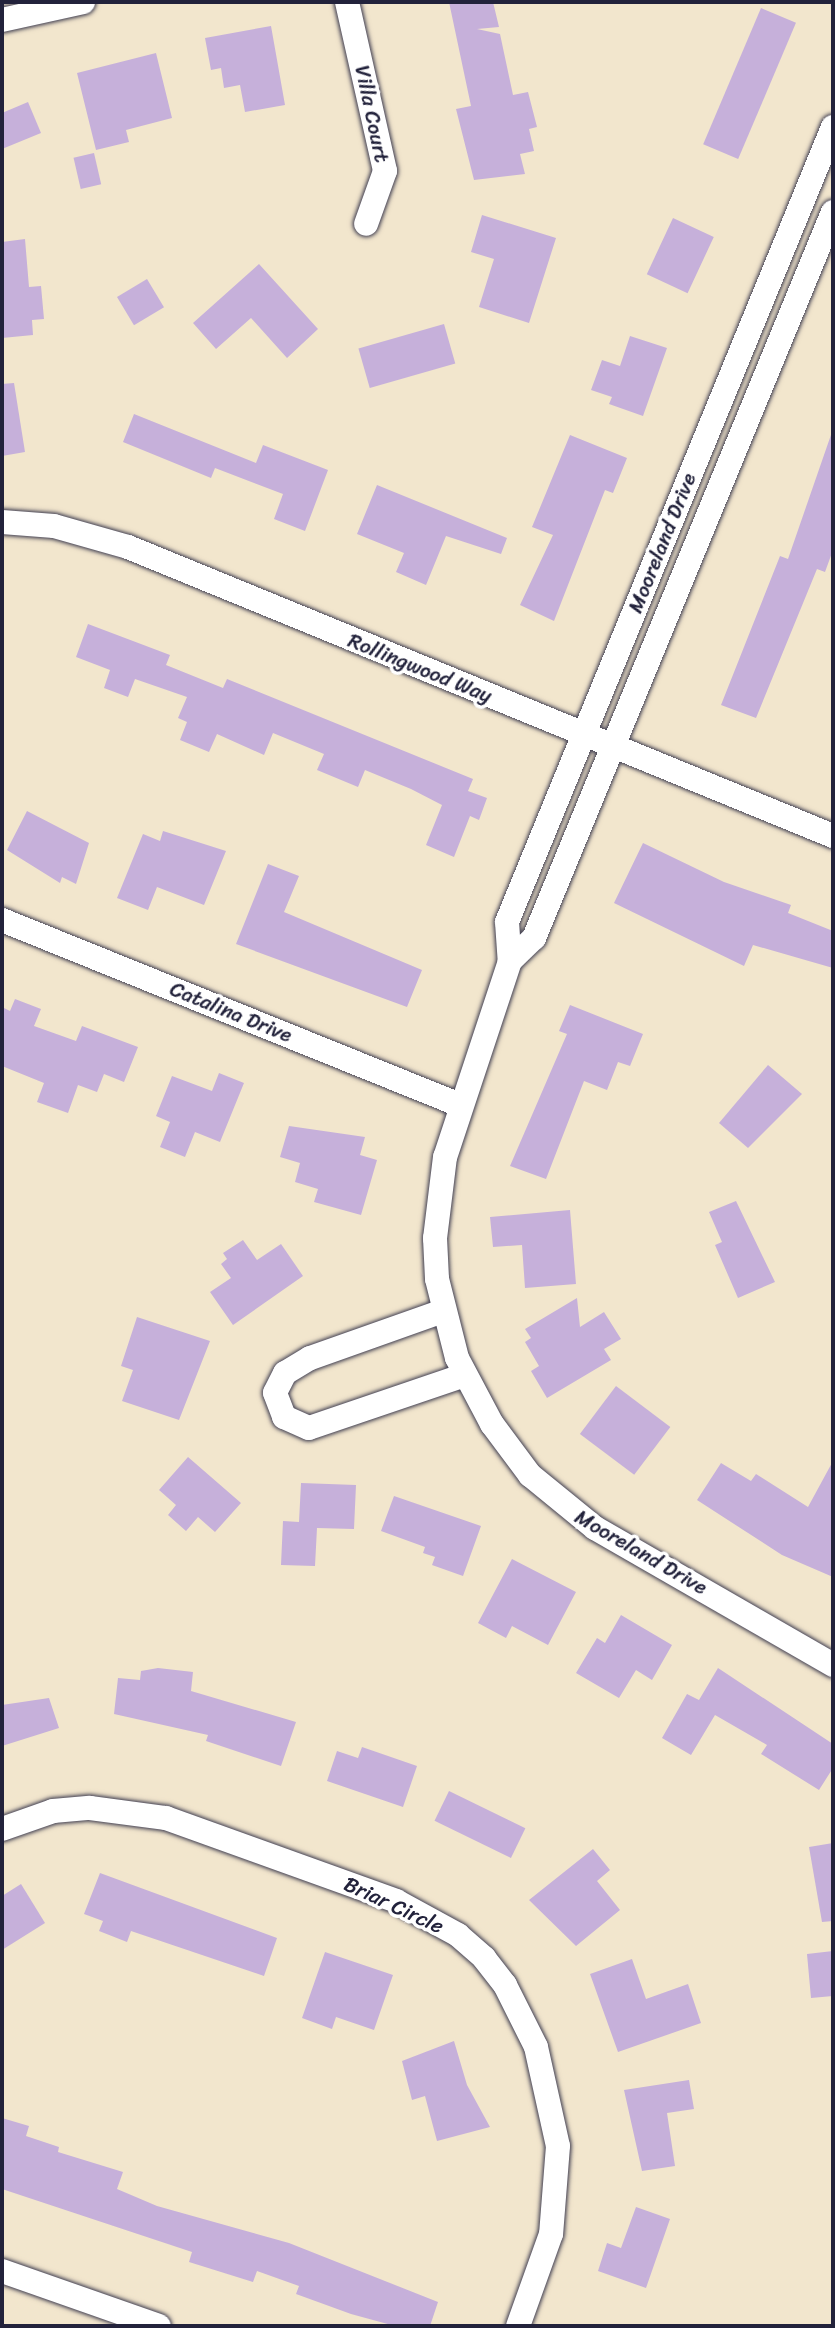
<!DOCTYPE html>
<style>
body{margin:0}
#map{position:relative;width:835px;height:2328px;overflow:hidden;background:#f2e6cd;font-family:Sriracha,sans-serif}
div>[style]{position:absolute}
.building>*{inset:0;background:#c6b0da;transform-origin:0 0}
.roads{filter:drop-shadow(0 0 2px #413f51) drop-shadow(0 0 2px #413f51)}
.minor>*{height:24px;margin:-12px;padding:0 12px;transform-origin:12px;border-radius:12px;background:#fff}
span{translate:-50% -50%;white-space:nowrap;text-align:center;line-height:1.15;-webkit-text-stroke:7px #fff;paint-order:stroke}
.street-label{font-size:21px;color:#22223b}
.frame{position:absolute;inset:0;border:4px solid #22223b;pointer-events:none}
</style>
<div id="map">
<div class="building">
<div style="clip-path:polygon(449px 2px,493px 2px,499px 27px,477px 29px,500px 34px,513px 95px,528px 92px,537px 127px,529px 129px,534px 151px,520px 154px,525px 174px,474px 180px,456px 109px,471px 106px)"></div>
<div style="left:761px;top:8px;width:38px;height:148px;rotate:23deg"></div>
<div style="clip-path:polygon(271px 26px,285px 105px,245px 112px,240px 85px,224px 88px,221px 68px,211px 70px,205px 38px)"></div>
<div style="clip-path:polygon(156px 53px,172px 118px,126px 130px,129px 142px,96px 150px,77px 73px)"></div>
<div style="clip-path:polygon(28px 102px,41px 133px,2px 149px,2px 113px)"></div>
<div style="left:94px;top:153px;width:32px;height:21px;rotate:77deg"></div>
<div style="clip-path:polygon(482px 215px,556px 238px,529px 323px,479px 307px,494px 259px,471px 252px)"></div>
<div style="left:673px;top:218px;width:45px;height:62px;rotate:25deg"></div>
<div style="clip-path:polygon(25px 239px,29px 287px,41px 286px,44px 319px,32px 320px,33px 335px,2px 338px,2px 242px)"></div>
<div style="clip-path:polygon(259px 264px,318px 329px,287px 358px,251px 318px,216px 349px,193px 323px)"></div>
<div style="left:147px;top:279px;width:33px;height:35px;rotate:59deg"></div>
<div style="left:444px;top:324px;width:41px;height:89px;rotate:74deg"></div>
<div style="clip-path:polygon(630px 336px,667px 348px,643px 416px,609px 404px,612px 397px,591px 390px,602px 360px,620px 366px)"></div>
<div style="clip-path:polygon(14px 383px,25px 452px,2px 456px,2px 384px)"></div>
<div style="clip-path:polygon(134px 414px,256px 463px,263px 445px,328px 470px,305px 531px,274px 519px,283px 494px,215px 468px,211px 478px,123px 442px)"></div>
<div style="clip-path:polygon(833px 429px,833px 550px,825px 572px,817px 569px,756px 718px,721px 705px,780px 556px,788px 559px)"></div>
<div style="clip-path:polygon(570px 435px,627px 458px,613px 493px,605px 490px,554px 621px,520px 605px,553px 535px,532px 527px)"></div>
<div style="clip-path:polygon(377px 485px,507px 538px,501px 554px,446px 536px,426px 585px,396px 572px,404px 553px,357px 534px)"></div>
<div style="clip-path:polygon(88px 624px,170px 655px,166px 665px,223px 688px,227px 679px,473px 779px,468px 791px,487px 798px,479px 820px,470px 816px,454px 857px,426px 845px,442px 805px,411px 789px,365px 770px,358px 787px,317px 770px,324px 754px,273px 733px,264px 755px,217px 734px,209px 752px,180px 740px,187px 722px,178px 718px,187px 697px,135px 679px,128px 697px,104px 688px,110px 670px,76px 657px)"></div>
<div style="clip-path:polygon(27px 811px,89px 843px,76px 884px,62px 877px,60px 883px,7px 850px)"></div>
<div style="clip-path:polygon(163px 831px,226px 851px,204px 905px,157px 887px,148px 910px,117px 898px,143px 834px,160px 841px)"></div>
<div style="clip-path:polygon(643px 843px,724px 882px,791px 905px,788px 913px,833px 931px,833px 968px,753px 945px,744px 966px,614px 903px)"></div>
<div style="clip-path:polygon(268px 864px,299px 876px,284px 912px,422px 970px,407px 1007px,236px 944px)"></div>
<div style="clip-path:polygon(15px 999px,41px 1009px,34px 1026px,76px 1041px,82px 1026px,138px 1047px,124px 1082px,104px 1074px,97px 1092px,78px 1085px,68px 1113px,37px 1102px,44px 1083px,2px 1066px,2px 1007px,10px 1011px)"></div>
<div style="clip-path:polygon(570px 1005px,643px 1034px,630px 1066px,618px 1062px,607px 1090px,584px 1081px,546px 1179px,510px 1166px,567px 1034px,559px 1031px)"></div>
<div style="clip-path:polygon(768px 1065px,802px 1094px,748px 1148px,719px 1123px)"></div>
<div style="clip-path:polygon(219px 1073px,244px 1083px,220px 1142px,195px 1132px,185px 1157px,160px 1147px,170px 1122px,156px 1116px,172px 1076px,212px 1091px)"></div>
<div style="clip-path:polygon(289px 1126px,365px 1137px,360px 1155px,377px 1160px,361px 1215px,314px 1202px,318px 1189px,295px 1182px,300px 1163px,280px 1157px)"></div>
<div style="clip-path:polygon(736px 1201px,775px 1282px,738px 1298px,715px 1245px,722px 1242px,709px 1212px)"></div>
<div style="clip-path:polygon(570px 1210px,576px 1284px,525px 1288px,522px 1245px,493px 1247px,490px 1217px)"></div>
<div style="clip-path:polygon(243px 1240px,257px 1260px,281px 1244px,303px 1276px,233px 1325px,210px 1292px,231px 1278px,221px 1264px,227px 1259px,223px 1253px)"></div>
<div style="clip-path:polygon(577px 1298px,580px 1327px,604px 1312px,621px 1339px,604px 1349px,611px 1360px,547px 1398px,531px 1371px,539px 1366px,525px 1342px,531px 1338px,525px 1329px)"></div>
<div style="clip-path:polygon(137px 1317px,210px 1341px,179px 1420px,122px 1401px,133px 1370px,121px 1366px)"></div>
<div style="left:616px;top:1386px;width:68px;height:60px;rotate:37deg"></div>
<div style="clip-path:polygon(188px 1457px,241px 1503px,215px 1532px,198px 1517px,186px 1531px,168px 1515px,176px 1505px,159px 1490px)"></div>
<div style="clip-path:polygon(833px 1461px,833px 1577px,782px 1555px,697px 1500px,721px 1463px,751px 1481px,756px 1474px,808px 1507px)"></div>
<div style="clip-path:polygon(301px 1483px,356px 1485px,354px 1529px,317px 1528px,315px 1566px,281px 1565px,283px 1521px,299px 1522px)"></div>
<div style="clip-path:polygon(394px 1496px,481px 1526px,463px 1576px,432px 1565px,435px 1557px,423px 1553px,425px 1547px,381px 1531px)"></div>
<div style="clip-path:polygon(512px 1559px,576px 1592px,548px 1645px,512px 1626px,506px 1638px,478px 1623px)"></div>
<div style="clip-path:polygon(621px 1615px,672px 1645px,652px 1680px,636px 1670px,619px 1698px,576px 1673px,597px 1638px,605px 1643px)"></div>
<div style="clip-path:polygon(158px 1668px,193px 1672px,191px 1691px,296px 1722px,281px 1766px,206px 1741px,208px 1735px,114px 1714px,118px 1678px,140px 1680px,141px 1671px)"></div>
<div style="clip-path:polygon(718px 1668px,833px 1744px,833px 1768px,819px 1790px,761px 1754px,767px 1745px,715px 1715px,691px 1755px,662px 1738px,687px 1694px,699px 1700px)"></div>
<div style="clip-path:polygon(49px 1698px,59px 1728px,2px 1746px,2px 1705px)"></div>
<div style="clip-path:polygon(362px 1747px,417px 1766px,403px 1807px,327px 1781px,337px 1751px,358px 1758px)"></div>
<div style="left:449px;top:1791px;width:85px;height:33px;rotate:26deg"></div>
<div style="clip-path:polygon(833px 1843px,833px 1921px,822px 1922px,809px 1847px)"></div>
<div style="clip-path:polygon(593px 1849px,610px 1870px,597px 1881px,620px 1910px,576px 1946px,529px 1900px)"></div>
<div style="clip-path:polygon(100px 1873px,277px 1938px,264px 1976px,131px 1931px,127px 1942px,99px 1931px,103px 1921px,84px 1914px)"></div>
<div style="clip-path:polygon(21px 1884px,45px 1923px,2px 1950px,2px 1896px)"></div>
<div style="clip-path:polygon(833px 1951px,833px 1996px,811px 1998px,807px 1954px)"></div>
<div style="clip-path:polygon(325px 1952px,393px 1975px,374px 2030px,336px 2017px,332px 2029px,302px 2018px)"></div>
<div style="clip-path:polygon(632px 1959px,646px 1999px,688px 1984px,701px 2023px,618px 2052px,590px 1974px)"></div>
<div style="clip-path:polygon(454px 2041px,467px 2085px,490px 2127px,437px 2141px,425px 2096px,412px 2100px,402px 2061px)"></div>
<div style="clip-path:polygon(689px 2080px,694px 2109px,667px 2113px,675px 2166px,642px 2171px,624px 2090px)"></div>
<div style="clip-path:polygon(2px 2118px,29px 2126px,26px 2136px,59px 2147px,58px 2152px,123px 2172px,117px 2189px,157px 2206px,289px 2243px,438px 2302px,430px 2326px,395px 2326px,351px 2314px,296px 2294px,299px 2286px,257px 2271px,253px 2282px,189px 2262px,192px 2252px,2px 2189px)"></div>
<div style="clip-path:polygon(636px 2207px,670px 2219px,646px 2288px,598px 2271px,607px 2243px,621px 2248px)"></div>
</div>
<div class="roads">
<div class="minor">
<div style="left:347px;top:2px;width:173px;rotate:77.3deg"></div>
<div style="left:385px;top:171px;width:56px;rotate:109.7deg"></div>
<div style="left:2px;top:20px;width:83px;rotate:-12.5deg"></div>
<div style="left:833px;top:127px;width:859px;rotate:112.3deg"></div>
<div style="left:507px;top:922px;width:39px;rotate:86deg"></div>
<div style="left:510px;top:961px;width:206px;rotate:108.3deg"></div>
<div style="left:445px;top:1157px;width:82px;rotate:97deg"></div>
<div style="left:435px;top:1238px;width:41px;rotate:87.2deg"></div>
<div style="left:437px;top:1279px;width:81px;rotate:75.8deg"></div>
<div style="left:457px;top:1358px;width:75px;rotate:62.1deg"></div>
<div style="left:492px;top:1424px;width:64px;rotate:53.3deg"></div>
<div style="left:530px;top:1475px;width:84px;rotate:39.2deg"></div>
<div style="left:595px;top:1528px;width:275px;rotate:29.9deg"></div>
<div style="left:2px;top:522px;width:52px;rotate:4.4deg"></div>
<div style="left:54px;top:526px;width:77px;rotate:15.8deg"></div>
<div style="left:128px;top:547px;width:762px;rotate:22.29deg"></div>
<div style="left:2px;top:920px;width:494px;rotate:22deg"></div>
<div style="left:510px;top:961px;width:33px;rotate:-44deg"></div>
<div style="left:534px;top:938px;width:785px;rotate:-67.62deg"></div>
<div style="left:443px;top:1311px;width:141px;rotate:160.5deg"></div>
<div style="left:310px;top:1358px;width:29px;rotate:149deg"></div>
<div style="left:285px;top:1373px;width:22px;rotate:117deg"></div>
<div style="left:275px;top:1393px;width:26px;rotate:69deg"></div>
<div style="left:284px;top:1417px;width:27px;rotate:24deg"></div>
<div style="left:309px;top:1428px;width:165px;rotate:-18.8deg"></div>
<div style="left:2px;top:1829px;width:54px;rotate:-19.4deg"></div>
<div style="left:53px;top:1811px;width:37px;rotate:-5deg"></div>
<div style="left:90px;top:1808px;width:77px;rotate:7.5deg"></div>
<div style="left:166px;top:1818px;width:245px;rotate:19.8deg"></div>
<div style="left:396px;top:1901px;width:71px;rotate:28.7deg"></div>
<div style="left:458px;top:1935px;width:35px;rotate:41deg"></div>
<div style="left:484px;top:1958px;width:34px;rotate:52deg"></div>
<div style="left:505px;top:1985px;width:69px;rotate:63.4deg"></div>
<div style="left:536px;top:2047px;width:101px;rotate:77.5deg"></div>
<div style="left:558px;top:2146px;width:88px;rotate:94.5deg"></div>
<div style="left:551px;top:2234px;width:98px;rotate:109.7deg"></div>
<div style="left:2px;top:2271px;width:166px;rotate:19.3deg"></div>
</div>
</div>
<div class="street-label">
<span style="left:372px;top:114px;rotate:78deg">Villa Court</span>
<span style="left:662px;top:543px;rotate:-68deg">Mooreland Drive</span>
<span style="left:420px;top:668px;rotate:22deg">Rollingwood Way</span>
<span style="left:231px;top:1012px;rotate:22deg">Catalina Drive</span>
<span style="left:641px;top:1552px;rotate:30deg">Mooreland Drive</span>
<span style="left:394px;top:1905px;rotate:25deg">Briar Circle</span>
</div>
<div class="frame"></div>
</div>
